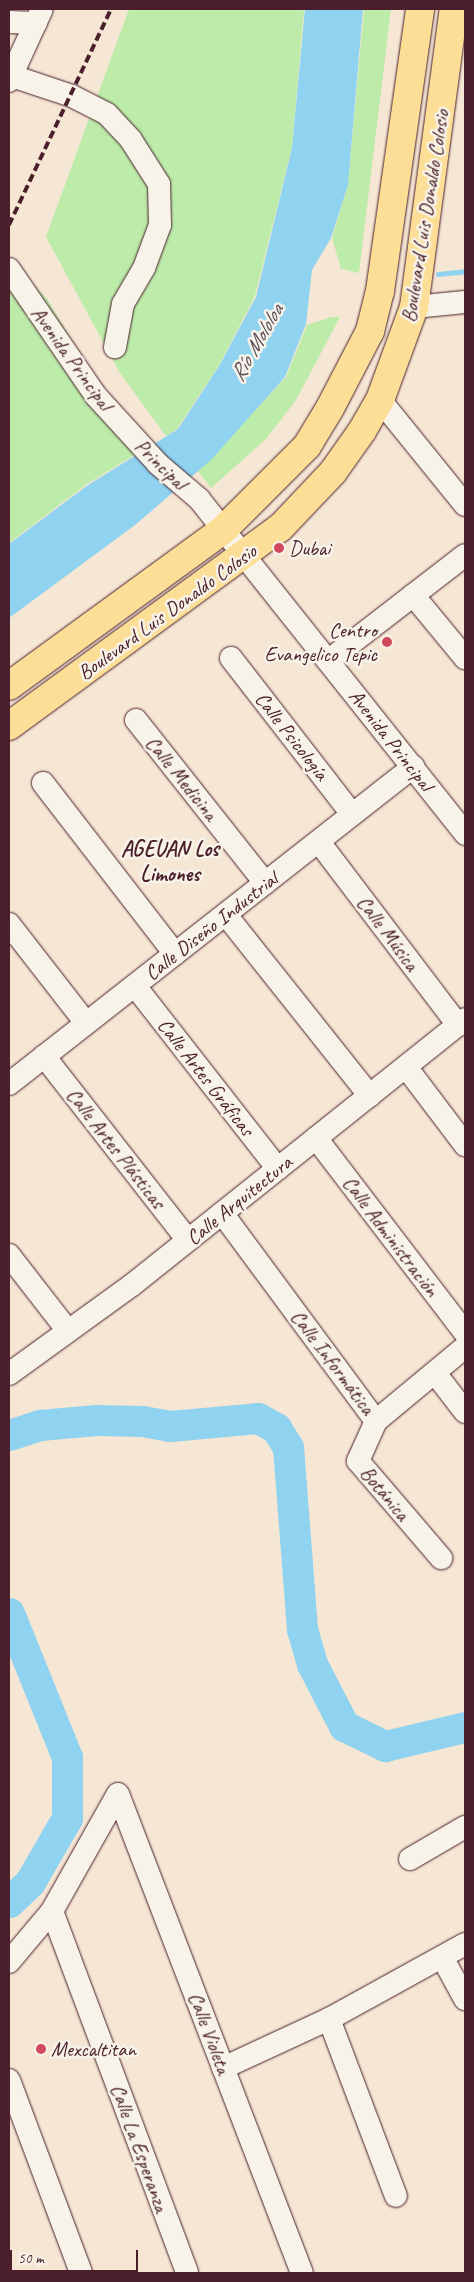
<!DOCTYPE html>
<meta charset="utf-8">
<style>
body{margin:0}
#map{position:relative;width:474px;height:2282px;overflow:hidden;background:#f6e6d4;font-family:Caveat,sans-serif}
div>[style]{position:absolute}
.green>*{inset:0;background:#bcebaa}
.water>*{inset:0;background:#8fd3f0}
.stream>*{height:5px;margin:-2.5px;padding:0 2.5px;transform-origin:2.5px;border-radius:2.5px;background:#8fd3f0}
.river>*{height:31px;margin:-15.5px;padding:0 15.5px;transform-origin:15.5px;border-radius:15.5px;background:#8fd3f0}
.roads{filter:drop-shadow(0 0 1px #4a1f2b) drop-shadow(0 0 1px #4a1f2b)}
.minor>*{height:22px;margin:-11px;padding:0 11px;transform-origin:11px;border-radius:11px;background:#f7f3e8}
.major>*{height:28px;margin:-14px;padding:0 14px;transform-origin:14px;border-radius:14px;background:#fdde96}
.rail>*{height:4px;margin-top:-2px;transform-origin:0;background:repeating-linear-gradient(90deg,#4a1f2b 0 8px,transparent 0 12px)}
.dots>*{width:14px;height:14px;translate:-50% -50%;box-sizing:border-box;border:2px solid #f7f3e8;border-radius:50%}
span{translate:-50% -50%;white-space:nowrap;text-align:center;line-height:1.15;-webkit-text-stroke:5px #f7f3e8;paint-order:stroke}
.street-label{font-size:21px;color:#4a1f2b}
.poi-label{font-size:21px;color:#4a1f2b}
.left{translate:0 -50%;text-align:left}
.right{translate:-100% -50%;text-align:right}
.water-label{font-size:22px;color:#5b4c5c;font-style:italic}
.neighbourhood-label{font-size:22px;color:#4a1f2b;font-weight:700}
.frame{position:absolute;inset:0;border:10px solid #4a1f2b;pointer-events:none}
.scale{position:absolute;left:10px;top:2250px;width:128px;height:22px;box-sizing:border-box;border:2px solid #4a1f2b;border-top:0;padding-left:6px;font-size:15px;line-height:18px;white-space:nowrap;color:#4a1f2b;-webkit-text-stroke:4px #f7f3e8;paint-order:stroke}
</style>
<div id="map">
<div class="green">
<div style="clip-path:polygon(129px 9px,304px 9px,292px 147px,255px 296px,219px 365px,177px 429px,166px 436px,120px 373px,46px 237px)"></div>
<div style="clip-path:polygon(364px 9px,391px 9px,359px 273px,341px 269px,332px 238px,348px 185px)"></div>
<div style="clip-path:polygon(9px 258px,47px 299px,97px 382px,146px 448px,87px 484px,9px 543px)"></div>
<div style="clip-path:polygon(331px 317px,340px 317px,296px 400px,266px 439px,211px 488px,198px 471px,286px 377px,307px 325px)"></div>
</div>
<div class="water">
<div style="clip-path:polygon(305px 9px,363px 9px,348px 185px,331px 238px,312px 270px,306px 324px,285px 377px,211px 460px,135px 525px,9px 618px,9px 544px,88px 485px,178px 429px,219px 366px,256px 297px,292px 148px)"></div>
</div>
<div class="stream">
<div style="left:438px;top:274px;width:27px;rotate:-6deg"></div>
</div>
<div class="river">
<div style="left:9px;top:1435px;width:33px;rotate:-18deg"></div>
<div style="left:40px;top:1425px;width:56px;rotate:-5.1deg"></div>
<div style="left:96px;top:1420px;width:46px;rotate:1.2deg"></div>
<div style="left:142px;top:1421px;width:28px;rotate:10deg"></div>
<div style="left:170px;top:1426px;width:88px;rotate:-5.2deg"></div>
<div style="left:258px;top:1418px;width:21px;rotate:29deg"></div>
<div style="left:276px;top:1428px;width:22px;rotate:58deg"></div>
<div style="left:288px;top:1447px;width:183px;rotate:85.6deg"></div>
<div style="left:302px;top:1629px;width:36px;rotate:74deg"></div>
<div style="left:312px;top:1664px;width:70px;rotate:62.7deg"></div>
<div style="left:344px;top:1726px;width:46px;rotate:26deg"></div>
<div style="left:385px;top:1746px;width:82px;rotate:-13.4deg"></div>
<div style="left:9px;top:1613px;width:155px;rotate:68.1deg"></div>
<div style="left:67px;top:1757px;width:61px;rotate:90deg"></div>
<div style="left:67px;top:1818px;width:74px;rotate:120deg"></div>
<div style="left:30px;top:1882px;width:29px;rotate:136deg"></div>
</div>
<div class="roads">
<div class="minor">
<div style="left:9px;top:22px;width:27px;rotate:2deg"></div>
<div style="left:9px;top:75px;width:66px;rotate:18.4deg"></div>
<div style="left:72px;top:96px;width:39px;rotate:27deg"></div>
<div style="left:107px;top:114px;width:35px;rotate:47deg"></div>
<div style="left:131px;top:140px;width:52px;rotate:57.5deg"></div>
<div style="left:159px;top:184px;width:41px;rotate:88.6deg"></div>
<div style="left:160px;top:225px;width:46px;rotate:110.4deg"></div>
<div style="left:144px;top:268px;width:42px;rotate:120.3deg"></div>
<div style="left:123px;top:304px;width:44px;rotate:100.5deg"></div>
<div style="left:9px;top:81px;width:79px;rotate:-65.4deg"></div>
<div style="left:9px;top:269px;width:154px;rotate:55.6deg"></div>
<div style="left:96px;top:396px;width:92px;rotate:47.6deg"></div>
<div style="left:158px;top:464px;width:54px;rotate:40.5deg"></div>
<div style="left:199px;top:499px;width:428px;rotate:51.5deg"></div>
<div style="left:414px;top:307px;width:51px;rotate:-5.6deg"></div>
<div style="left:380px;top:400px;width:135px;rotate:51deg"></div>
<div style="left:413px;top:595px;width:82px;rotate:50.5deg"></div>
<div style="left:231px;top:658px;width:197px;rotate:52.2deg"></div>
<div style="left:328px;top:661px;width:173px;rotate:-37.7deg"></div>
<div style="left:136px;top:720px;width:208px;rotate:51.6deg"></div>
<div style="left:43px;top:783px;width:216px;rotate:52.3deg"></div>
<div style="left:319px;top:842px;width:230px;rotate:52.8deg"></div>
<div style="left:226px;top:915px;width:231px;rotate:51.5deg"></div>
<div style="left:9px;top:924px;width:125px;rotate:52.1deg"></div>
<div style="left:135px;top:986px;width:232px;rotate:52deg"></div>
<div style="left:44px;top:1056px;width:234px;rotate:52deg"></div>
<div style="left:406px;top:1067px;width:98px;rotate:52.9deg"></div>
<div style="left:9px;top:1084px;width:514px;rotate:-38.12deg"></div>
<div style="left:316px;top:1138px;width:245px;rotate:52.6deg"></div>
<div style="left:222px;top:1213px;width:259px;rotate:53.5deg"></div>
<div style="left:376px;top:1421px;width:116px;rotate:-39.7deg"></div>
<div style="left:9px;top:1255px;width:96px;rotate:52.2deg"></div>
<div style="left:435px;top:1373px;width:49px;rotate:52.4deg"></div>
<div style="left:9px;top:1374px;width:152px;rotate:-35.9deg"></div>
<div style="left:132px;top:1285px;width:426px;rotate:-38.6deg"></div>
<div style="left:376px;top:1421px;width:44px;rotate:114.2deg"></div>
<div style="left:358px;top:1461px;width:128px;rotate:49.4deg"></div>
<div style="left:118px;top:1794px;width:513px;rotate:68.99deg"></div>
<div style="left:410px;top:1859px;width:64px;rotate:-30.2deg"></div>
<div style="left:52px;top:1911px;width:386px;rotate:69.5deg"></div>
<div style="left:442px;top:1957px;width:48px;rotate:61.3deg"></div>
<div style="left:9px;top:1962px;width:67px;rotate:-49.9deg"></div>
<div style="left:52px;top:1911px;width:134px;rotate:-60.6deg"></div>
<div style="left:329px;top:2019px;width:189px;rotate:69.3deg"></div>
<div style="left:223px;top:2068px;width:117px;rotate:-24.8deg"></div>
<div style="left:329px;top:2019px;width:155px;rotate:-28.9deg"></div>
<div style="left:9px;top:2080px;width:206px;rotate:69.5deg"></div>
</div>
<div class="major">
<div style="left:9px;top:686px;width:265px;rotate:-36.1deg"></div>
<div style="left:223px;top:530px;width:119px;rotate:-45deg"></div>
<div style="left:307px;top:446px;width:44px;rotate:-58.8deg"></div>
<div style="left:330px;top:408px;width:87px;rotate:-62.5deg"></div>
<div style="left:370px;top:331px;width:41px;rotate:-76deg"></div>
<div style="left:380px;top:291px;width:285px;rotate:-81.9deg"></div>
<div style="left:9px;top:726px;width:336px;rotate:-36.2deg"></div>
<div style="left:280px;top:528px;width:77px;rotate:-46.6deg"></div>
<div style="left:333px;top:472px;width:50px;rotate:-54.7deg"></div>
<div style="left:362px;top:431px;width:36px;rotate:-60deg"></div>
<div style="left:380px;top:400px;width:99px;rotate:-69.9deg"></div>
<div style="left:414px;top:307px;width:301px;rotate:-82.4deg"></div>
</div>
</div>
<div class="rail">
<div style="left:9px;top:225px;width:239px;rotate:-64.7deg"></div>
</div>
<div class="dots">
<div style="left:279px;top:548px;background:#d1495b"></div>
<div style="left:387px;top:642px;background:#d1495b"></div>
<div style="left:41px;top:2049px;background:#d1495b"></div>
</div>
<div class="street-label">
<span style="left:425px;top:216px;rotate:-81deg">Boulevard Luis Donaldo Colosio</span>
<span style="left:72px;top:358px;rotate:54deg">Avenida Principal</span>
<span style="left:161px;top:464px;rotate:44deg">Principal</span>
<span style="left:167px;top:612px;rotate:-36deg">Boulevard Luis Donaldo Colosio</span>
<span style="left:292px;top:736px;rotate:52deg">Calle Psicología</span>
<span style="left:391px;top:740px;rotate:52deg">Avenida Principal</span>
<span style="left:182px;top:778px;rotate:51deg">Calle Medicina</span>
<span style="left:211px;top:926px;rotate:-38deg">Calle Diseño Industrial</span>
<span style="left:388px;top:933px;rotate:53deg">Calle Música</span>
<span style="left:206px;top:1077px;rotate:52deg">Calle Artes Gráficas</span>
<span style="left:116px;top:1148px;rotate:52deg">Calle Artes Plásticas</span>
<span style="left:239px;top:1200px;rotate:-39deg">Calle Arquitectura</span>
<span style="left:391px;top:1236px;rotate:53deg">Calle Administración</span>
<span style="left:333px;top:1362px;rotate:53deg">Calle Informática</span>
<span style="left:385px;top:1493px;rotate:50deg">Botánica</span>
<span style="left:210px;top:2033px;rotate:69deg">Calle Violeta</span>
<span style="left:140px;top:2148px;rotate:70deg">Calle La Esperanza</span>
</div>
<div class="poi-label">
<span class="left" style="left:289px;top:548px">Dubai</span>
<span class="right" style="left:377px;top:642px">Centro<br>Evangelico Tepic</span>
<span class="left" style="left:51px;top:2049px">Mexcaltitan</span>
</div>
<div class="water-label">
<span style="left:257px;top:343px;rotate:-60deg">Río Mololoa</span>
</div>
<div class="neighbourhood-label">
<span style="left:170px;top:862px">AGEUAN Los<br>Limones</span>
</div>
<div class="frame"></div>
<div class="scale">50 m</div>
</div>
